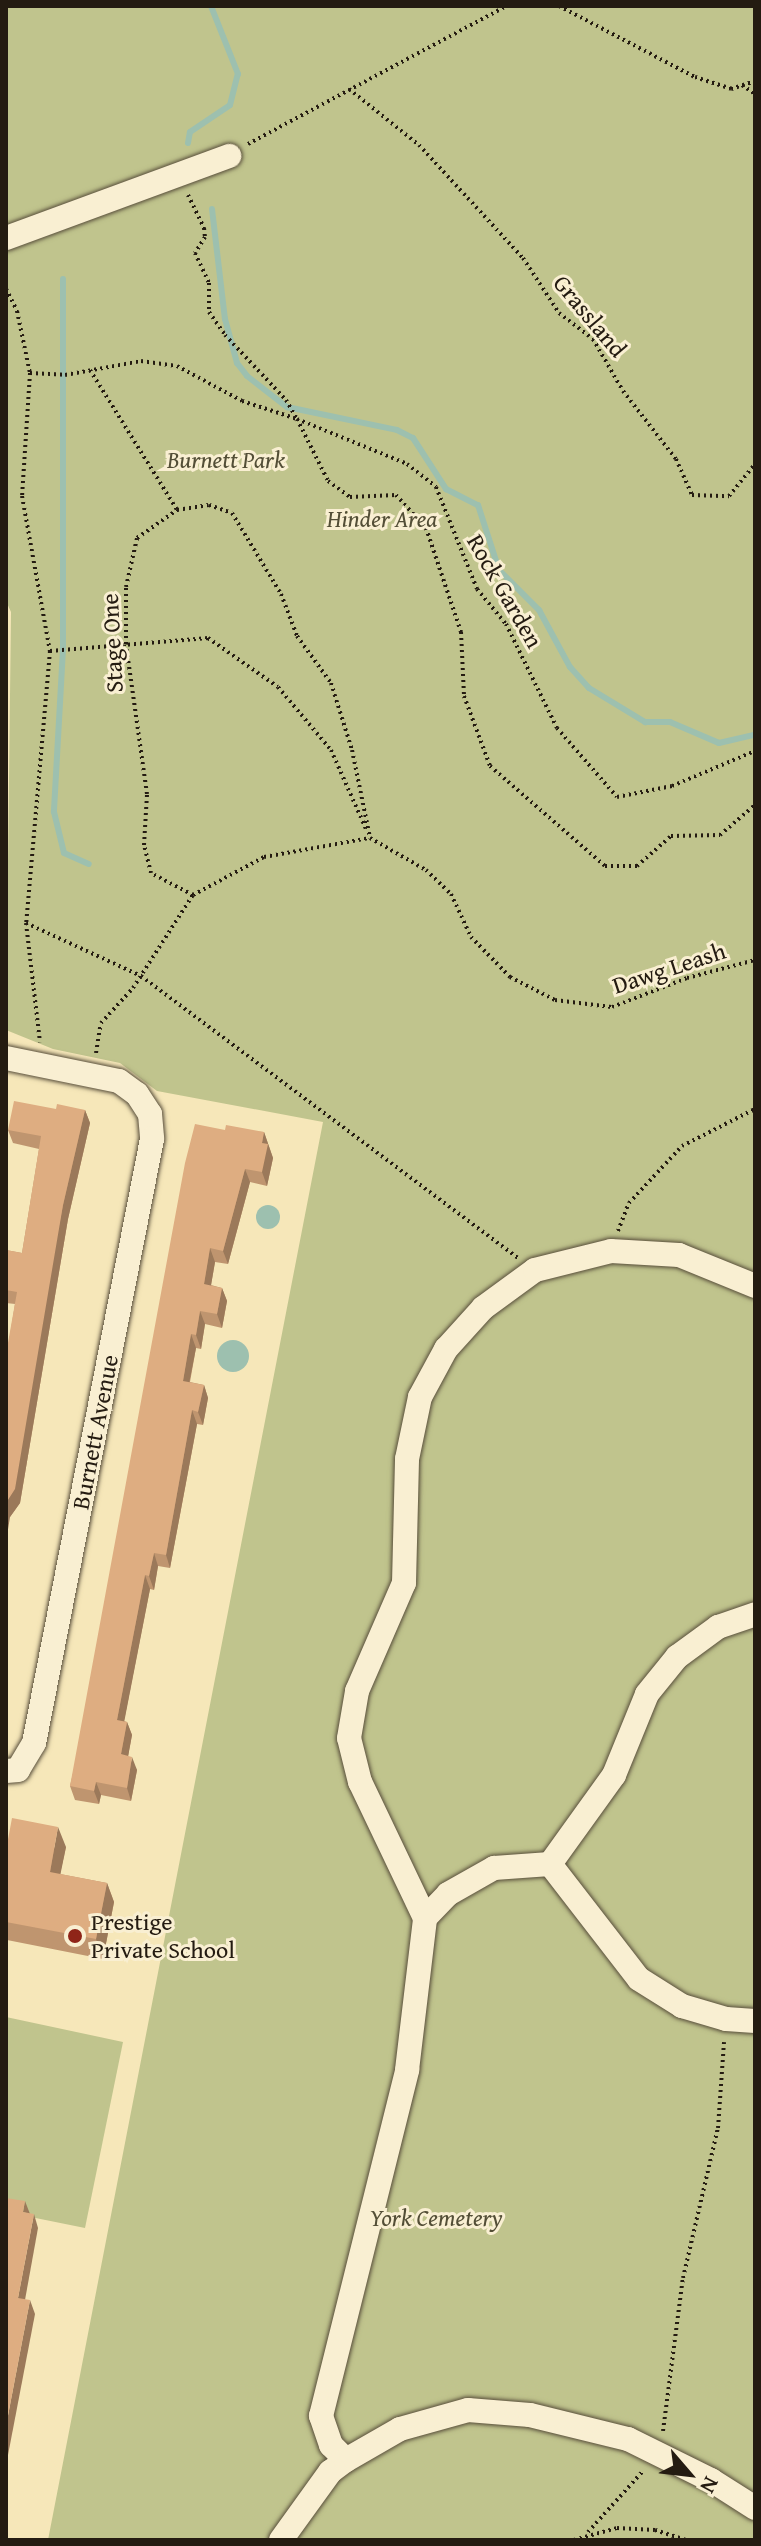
<!DOCTYPE html>
<style>
body{margin:0}
#map{position:relative;width:761px;height:2546px;overflow:hidden;background:#f6e7b9;font-family:"Gentium Book Plus",serif}
div>[style]{position:absolute}
.green>*{inset:0;background:#c0c48d}
.water>*{inset:0;background:#9dc0af}
.round{border-radius:50%}
.stream>*{height:6px;margin:-3px;padding:0 3px;transform-origin:3px;border-radius:3px;background:#9dc0af}
.path>*{height:4px;margin-top:-2px;transform-origin:0;background:repeating-linear-gradient(90deg,#241b11 0 2px,transparent 0 6px)}
.roads{filter:drop-shadow(0 0 2px #584e3b) drop-shadow(0 0 2px #584e3b)}
.minor>*{height:24px;margin:-12px;padding:0 12px;transform-origin:12px;border-radius:12px;background:#f9efd2}
.wall>*{inset:0;background:#bf956f}
.shaded-wall>*{inset:0;background:#9b795a}
.building>*{inset:0;background:#dead81}
.dots>*{width:22px;height:22px;translate:-50% -50%;box-sizing:border-box;border:4px solid #f9efd2;border-radius:50%}
span{translate:-50% -50%;white-space:nowrap;text-align:center;line-height:1.15;-webkit-text-stroke:6px #f9efd2;paint-order:stroke}
.street-label{font-size:24px;color:#241b11}
.park-label{font-size:24px;color:#534e36;font-style:italic}
.poi-label{font-size:24px;color:#241b11}
.left{translate:0 -50%;text-align:left}
.frame{position:absolute;inset:0;border:8px solid #241b11;pointer-events:none}
.north{position:absolute;left:649px;top:2434px;width:80px;height:80px;-webkit-text-stroke:6px #f9efd2;paint-order:stroke;rotate:118deg;font-size:22px;font-weight:700;line-height:32px;text-align:center;color:#241b11}
.north::after{content:'';display:block;margin:auto;width:28px;height:36px;background:#241b11;clip-path:polygon(50% 0,100% 100%,50% 72%,0 100%)}
</style>
<div id="map">
<div class="green">
<div style="clip-path:polygon(6px 6px,755px 6px,755px 2540px,48px 2540px,323px 1122px,157px 1091px,120px 1063px,53px 1049px,6px 1030px,11px 612px,6px 601px)"></div>
<div style="clip-path:polygon(6px 2017px,123px 2042px,85px 2228px,6px 2212px)"></div>
</div>
<div class="water">
<div class="round" style="left:256px;top:1205px;width:24px;height:24px"></div>
<div class="round" style="left:217px;top:1340px;width:32px;height:32px"></div>
</div>
<div class="stream">
<div style="left:188px;top:143px;width:11px;rotate:-80deg"></div>
<div style="left:190px;top:132px;width:48px;rotate:-34deg"></div>
<div style="left:230px;top:105px;width:32px;rotate:-76deg"></div>
<div style="left:238px;top:74px;width:73px;rotate:-111.7deg"></div>
<div style="left:212px;top:209px;width:111px;rotate:83.3deg"></div>
<div style="left:225px;top:319px;width:46px;rotate:74.7deg"></div>
<div style="left:237px;top:363px;width:16px;rotate:52deg"></div>
<div style="left:247px;top:376px;width:51px;rotate:37.8deg"></div>
<div style="left:287px;top:407px;width:112px;rotate:11.8deg"></div>
<div style="left:397px;top:430px;width:18px;rotate:27deg"></div>
<div style="left:413px;top:438px;width:61px;rotate:57.1deg"></div>
<div style="left:446px;top:489px;width:36px;rotate:27deg"></div>
<div style="left:478px;top:505px;width:68px;rotate:72.1deg"></div>
<div style="left:499px;top:570px;width:57px;rotate:45deg"></div>
<div style="left:539px;top:610px;width:65px;rotate:61.5deg"></div>
<div style="left:570px;top:667px;width:28px;rotate:48deg"></div>
<div style="left:589px;top:688px;width:66px;rotate:31.3deg"></div>
<div style="left:645px;top:722px;width:25px"></div>
<div style="left:670px;top:722px;width:53px;rotate:23.2deg"></div>
<div style="left:719px;top:743px;width:37px;rotate:-13deg"></div>
<div style="left:63px;top:279px;width:370px;rotate:90deg"></div>
<div style="left:63px;top:649px;width:163px;rotate:93.2deg"></div>
<div style="left:54px;top:812px;width:42px;rotate:76.3deg"></div>
<div style="left:64px;top:853px;width:27px;rotate:24deg"></div>
</div>
<div class="path">
<div style="left:559px;top:6px;width:153px;rotate:27.6deg"></div>
<div style="left:695px;top:77px;width:38px;rotate:18deg"></div>
<div style="left:731px;top:89px;width:25px;rotate:-18deg"></div>
<div style="left:742px;top:85px;width:16px;rotate:35deg"></div>
<div style="left:349px;top:89px;width:90px;rotate:38.7deg"></div>
<div style="left:419px;top:145px;width:154px;rotate:47.4deg"></div>
<div style="left:523px;top:258px;width:66px;rotate:56.8deg"></div>
<div style="left:559px;top:313px;width:43px;rotate:37.4deg"></div>
<div style="left:593px;top:339px;width:60px;rotate:60deg"></div>
<div style="left:623px;top:391px;width:86px;rotate:52.1deg"></div>
<div style="left:676px;top:459px;width:39px;rotate:66deg"></div>
<div style="left:692px;top:495px;width:37px;rotate:2deg"></div>
<div style="left:729px;top:496px;width:41px;rotate:-50.9deg"></div>
<div style="left:248px;top:144px;width:293px;rotate:-28.1deg"></div>
<div style="left:188px;top:195px;width:37px;rotate:64deg"></div>
<div style="left:204px;top:228px;width:9px;rotate:84deg"></div>
<div style="left:205px;top:237px;width:19px;rotate:122deg"></div>
<div style="left:195px;top:253px;width:33px;rotate:65deg"></div>
<div style="left:209px;top:283px;width:29px;rotate:90deg"></div>
<div style="left:209px;top:312px;width:28px;rotate:55deg"></div>
<div style="left:225px;top:335px;width:89px;rotate:46.8deg"></div>
<div style="left:286px;top:400px;width:22px;rotate:60deg"></div>
<div style="left:297px;top:419px;width:119px;rotate:22.2deg"></div>
<div style="left:407px;top:464px;width:37px;rotate:38deg"></div>
<div style="left:436px;top:487px;width:110px;rotate:68.1deg"></div>
<div style="left:477px;top:589px;width:45px;rotate:50.4deg"></div>
<div style="left:506px;top:624px;width:116px;rotate:63.9deg"></div>
<div style="left:557px;top:728px;width:91px;rotate:49deg"></div>
<div style="left:617px;top:797px;width:56px;rotate:-11.3deg"></div>
<div style="left:672px;top:786px;width:90px;rotate:-22.9deg"></div>
<div style="left:6px;top:289px;width:25px;rotate:63deg"></div>
<div style="left:17px;top:311px;width:63px;rotate:78.2deg"></div>
<div style="left:30px;top:373px;width:123px;rotate:93.7deg"></div>
<div style="left:22px;top:496px;width:158px;rotate:79.8deg"></div>
<div style="left:50px;top:651px;width:273px;rotate:95deg"></div>
<div style="left:26px;top:923px;width:120px;rotate:83.3deg"></div>
<div style="left:90px;top:370px;width:165px;rotate:58.1deg"></div>
<div style="left:30px;top:373px;width:35px;rotate:3deg"></div>
<div style="left:65px;top:375px;width:77px;rotate:-10.4deg"></div>
<div style="left:141px;top:361px;width:36px;rotate:8deg"></div>
<div style="left:177px;top:366px;width:74px;rotate:28.3deg"></div>
<div style="left:242px;top:401px;width:58px;rotate:18.1deg"></div>
<div style="left:297px;top:419px;width:69px;rotate:63.4deg"></div>
<div style="left:328px;top:481px;width:27px;rotate:36deg"></div>
<div style="left:350px;top:497px;width:46px;rotate:-2.5deg"></div>
<div style="left:396px;top:495px;width:45px;rotate:47.7deg"></div>
<div style="left:426px;top:528px;width:110px;rotate:71.4deg"></div>
<div style="left:461px;top:632px;width:64px;rotate:87.3deg"></div>
<div style="left:464px;top:696px;width:75px;rotate:69.6deg"></div>
<div style="left:490px;top:766px;width:152px;rotate:41deg"></div>
<div style="left:605px;top:866px;width:32px"></div>
<div style="left:637px;top:866px;width:45px;rotate:-41.4deg"></div>
<div style="left:671px;top:836px;width:49px;rotate:-1.2deg"></div>
<div style="left:720px;top:835px;width:46px;rotate:-40.6deg"></div>
<div style="left:50px;top:651px;width:159px;rotate:-4.7deg"></div>
<div style="left:208px;top:638px;width:85px;rotate:35deg"></div>
<div style="left:278px;top:687px;width:82px;rotate:49.9deg"></div>
<div style="left:331px;top:750px;width:86px;rotate:66.1deg"></div>
<div style="left:193px;top:895px;width:47px;rotate:-152.4deg"></div>
<div style="left:151px;top:873px;width:29px;rotate:-104deg"></div>
<div style="left:144px;top:845px;width:51px;rotate:-86.6deg"></div>
<div style="left:147px;top:794px;width:151px;rotate:-98deg"></div>
<div style="left:126px;top:644px;width:57px;rotate:-90deg"></div>
<div style="left:126px;top:587px;width:50px;rotate:-77.3deg"></div>
<div style="left:137px;top:538px;width:49px;rotate:-35deg"></div>
<div style="left:177px;top:510px;width:32px;rotate:-9deg"></div>
<div style="left:209px;top:505px;width:24px;rotate:19deg"></div>
<div style="left:232px;top:513px;width:95px;rotate:58.8deg"></div>
<div style="left:281px;top:594px;width:45px;rotate:69.1deg"></div>
<div style="left:297px;top:636px;width:58px;rotate:54.1deg"></div>
<div style="left:331px;top:683px;width:70px;rotate:72.6deg"></div>
<div style="left:352px;top:750px;width:90px;rotate:78.4deg"></div>
<div style="left:193px;top:895px;width:81px;rotate:-28.2deg"></div>
<div style="left:264px;top:857px;width:108px;rotate:-10.2deg"></div>
<div style="left:370px;top:838px;width:64px;rotate:29.7deg"></div>
<div style="left:426px;top:870px;width:35px;rotate:44deg"></div>
<div style="left:451px;top:894px;width:47px;rotate:65.1deg"></div>
<div style="left:471px;top:937px;width:56px;rotate:45.7deg"></div>
<div style="left:510px;top:977px;width:51px;rotate:27.1deg"></div>
<div style="left:555px;top:1000px;width:57px;rotate:7deg"></div>
<div style="left:612px;top:1007px;width:80px;rotate:-21.1deg"></div>
<div style="left:687px;top:978px;width:70px;rotate:-14.8deg"></div>
<div style="left:26px;top:923px;width:127px;rotate:24.7deg"></div>
<div style="left:141px;top:976px;width:471px;rotate:36.8deg"></div>
<div style="left:96px;top:1053px;width:30px;rotate:-81deg"></div>
<div style="left:101px;top:1023px;width:47px;rotate:-47.6deg"></div>
<div style="left:133px;top:988px;width:111px;rotate:-57.2deg"></div>
<div style="left:618px;top:1231px;width:30px;rotate:-69deg"></div>
<div style="left:629px;top:1203px;width:78px;rotate:-47.1deg"></div>
<div style="left:682px;top:1146px;width:82px;rotate:-26.9deg"></div>
<div style="left:663px;top:2431px;width:154px;rotate:-82.6deg"></div>
<div style="left:683px;top:2278px;width:154px;rotate:-76.9deg"></div>
<div style="left:718px;top:2128px;width:86px;rotate:-86deg"></div>
<div style="left:588px;top:2532px;width:82px;rotate:-48deg"></div>
<div style="left:574px;top:2540px;width:45px;rotate:-15.6deg"></div>
<div style="left:617px;top:2528px;width:38px;rotate:3deg"></div>
<div style="left:655px;top:2530px;width:33px;rotate:18deg"></div>
</div>
<div class="roads">
<div class="minor">
<div style="left:6px;top:238px;width:238px;rotate:-20.2deg"></div>
<div style="left:6px;top:1058px;width:115px;rotate:11.5deg"></div>
<div style="left:119px;top:1081px;width:22px;rotate:36deg"></div>
<div style="left:137px;top:1094px;width:24px;rotate:57deg"></div>
<div style="left:150px;top:1114px;width:25px;rotate:85deg"></div>
<div style="left:152px;top:1139px;width:615px;rotate:101.05deg"></div>
<div style="left:34px;top:1743px;width:31px;rotate:121deg"></div>
<div style="left:18px;top:1770px;width:12px;rotate:175deg"></div>
<div style="left:550px;top:1864px;width:145px;rotate:52.3deg"></div>
<div style="left:639px;top:1979px;width:51px;rotate:32.1deg"></div>
<div style="left:682px;top:2006px;width:46px;rotate:16.5deg"></div>
<div style="left:726px;top:2019px;width:29px;rotate:4deg"></div>
<div style="left:425px;top:1918px;width:151px;rotate:-115.5deg"></div>
<div style="left:360px;top:1782px;width:45px;rotate:-104deg"></div>
<div style="left:349px;top:1738px;width:48px;rotate:-80.3deg"></div>
<div style="left:357px;top:1691px;width:118px;rotate:-66.5deg"></div>
<div style="left:404px;top:1583px;width:124px;rotate:-88.6deg"></div>
<div style="left:407px;top:1459px;width:63px;rotate:-78.2deg"></div>
<div style="left:420px;top:1397px;width:55px;rotate:-61.6deg"></div>
<div style="left:446px;top:1349px;width:55px;rotate:-47.9deg"></div>
<div style="left:483px;top:1308px;width:64px;rotate:-36.2deg"></div>
<div style="left:535px;top:1270px;width:78px;rotate:-14deg"></div>
<div style="left:611px;top:1251px;width:68px;rotate:3.4deg"></div>
<div style="left:679px;top:1255px;width:82px;rotate:22.2deg"></div>
<div style="left:346px;top:2460px;width:21px;rotate:-135deg"></div>
<div style="left:331px;top:2445px;width:31px;rotate:-109deg"></div>
<div style="left:321px;top:2416px;width:357px;rotate:-76deg"></div>
<div style="left:407px;top:2070px;width:153px;rotate:-83.2deg"></div>
<div style="left:425px;top:1918px;width:33px;rotate:-46deg"></div>
<div style="left:448px;top:1894px;width:53px;rotate:-29.5deg"></div>
<div style="left:494px;top:1868px;width:56px;rotate:-4.1deg"></div>
<div style="left:550px;top:1864px;width:110px;rotate:-54.3deg"></div>
<div style="left:614px;top:1775px;width:87px;rotate:-67.8deg"></div>
<div style="left:647px;top:1694px;width:48px;rotate:-51deg"></div>
<div style="left:677px;top:1657px;width:51px;rotate:-36.2deg"></div>
<div style="left:718px;top:1627px;width:39px;rotate:-19deg"></div>
<div style="left:281px;top:2540px;width:84px;rotate:-54.2deg"></div>
<div style="left:330px;top:2472px;width:20px;rotate:-37deg"></div>
<div style="left:346px;top:2460px;width:62px;rotate:-29.9deg"></div>
<div style="left:400px;top:2429px;width:71px;rotate:-15.6deg"></div>
<div style="left:468px;top:2410px;width:62px;rotate:4.6deg"></div>
<div style="left:530px;top:2415px;width:101px;rotate:13.8deg"></div>
<div style="left:628px;top:2439px;width:93px;rotate:26.3deg"></div>
<div style="left:711px;top:2480px;width:52px;rotate:32.5deg"></div>
</div>
</div>
<div class="wall">
<div style="clip-path:polygon(56px 1109px,85px 1110px,90px 1123px,68px 1219px,20px 1503px,10px 1517px,7px 1354px,15px 1304px,6px 1303px,6px 1250px,22px 1253px,39px 1149px,13px 1143px,8px 1130px)"></div>
<div style="clip-path:polygon(225px 1130px,264px 1132px,273px 1158px,267px 1186px,250px 1182px,228px 1264px,215px 1262px,211px 1285px,222px 1288px,227px 1301px,222px 1328px,205px 1324px,201px 1349px,196px 1348px,190px 1382px,204px 1385px,208px 1398px,203px 1425px,197px 1424px,170px 1568px,158px 1566px,154px 1590px,150px 1589px,124px 1721px,127px 1722px,132px 1735px,128px 1756px,137px 1770px,131px 1801px,101px 1795px,99px 1804px,75px 1800px,70px 1786px)"></div>
<div style="clip-path:polygon(66px 1847px,60px 1874px,107px 1883px,114px 1902px,103px 1959px,7px 1940px,6px 1947px,6px 1850px)"></div>
</div>
<div class="shaded-wall">
<div style="clip-path:polygon(85px 1110px,90px 1123px,68px 1219px,20px 1503px,10px 1517px,6px 1542px,6px 1503px,63px 1205px)"></div>
<div style="clip-path:polygon(264px 1132px,273px 1158px,267px 1186px,262px 1172px,262px 1143px)"></div>
<div style="clip-path:polygon(245px 1169px,250px 1182px,228px 1264px,223px 1251px)"></div>
<div style="clip-path:polygon(210px 1248px,215px 1262px,209px 1297px,204px 1284px)"></div>
<div style="clip-path:polygon(222px 1288px,227px 1301px,222px 1328px,217px 1314px)"></div>
<div style="clip-path:polygon(200px 1311px,205px 1324px,201px 1349px,196px 1335px)"></div>
<div style="clip-path:polygon(191px 1334px,196px 1348px,187px 1394px,183px 1381px)"></div>
<div style="clip-path:polygon(204px 1385px,208px 1398px,203px 1425px,198px 1412px)"></div>
<div style="clip-path:polygon(192px 1410px,197px 1424px,170px 1568px,166px 1555px)"></div>
<div style="clip-path:polygon(154px 1553px,158px 1566px,154px 1590px,149px 1576px)"></div>
<div style="clip-path:polygon(145px 1575px,150px 1589px,122px 1733px,117px 1720px)"></div>
<div style="clip-path:polygon(127px 1722px,132px 1735px,126px 1768px,121px 1754px)"></div>
<div style="clip-path:polygon(132px 1757px,137px 1770px,131px 1801px,127px 1788px)"></div>
<div style="clip-path:polygon(96px 1782px,101px 1795px,99px 1804px,94px 1791px)"></div>
<div style="clip-path:polygon(58px 1827px,66px 1847px,57px 1891px,50px 1872px)"></div>
<div style="clip-path:polygon(107px 1883px,114px 1902px,103px 1959px,96px 1939px)"></div>
<div style="clip-path:polygon(25px 2201px,30px 2214px,23px 2212px)"></div>
<div style="clip-path:polygon(34px 2214px,38px 2228px,23px 2311px,18px 2298px)"></div>
<div style="clip-path:polygon(30px 2300px,35px 2314px,8px 2455px,6px 2449px,6px 2426px)"></div>
</div>
<div class="building">
<div style="clip-path:polygon(14px 1101px,56px 1109px,57px 1104px,85px 1110px,63px 1205px,15px 1489px,6px 1503px,6px 1354px,17px 1292px,6px 1290px,6px 1250px,22px 1253px,41px 1136px,8px 1130px)"></div>
<div style="clip-path:polygon(195px 1124px,225px 1130px,226px 1125px,264px 1132px,262px 1143px,268px 1144px,262px 1172px,245px 1169px,223px 1251px,210px 1248px,204px 1284px,222px 1288px,217px 1314px,200px 1311px,196px 1335px,191px 1334px,183px 1381px,204px 1385px,198px 1412px,192px 1410px,166px 1555px,154px 1553px,149px 1576px,145px 1575px,117px 1720px,127px 1722px,121px 1754px,132px 1757px,127px 1788px,96px 1782px,94px 1791px,70px 1786px,185px 1163px)"></div>
<div style="clip-path:polygon(12px 1818px,58px 1827px,50px 1872px,107px 1883px,96px 1939px,6px 1922px,6px 1850px)"></div>
<div style="clip-path:polygon(6px 2198px,25px 2201px,23px 2212px,34px 2214px,18px 2298px,30px 2300px,6px 2426px)"></div>
</div>
<div class="dots">
<div style="left:75px;top:1936px;background:#8f2418"></div>
</div>
<div class="street-label">
<span style="left:590px;top:316px;rotate:50deg">Grassland</span>
<span style="left:505px;top:591px;rotate:60deg">Rock Garden</span>
<span style="left:112px;top:643px;rotate:-93deg">Stage One</span>
<span style="left:669px;top:968px;rotate:-18deg">Dawg Leash</span>
<span style="left:95px;top:1432px;rotate:-79deg">Burnett Avenue</span>
</div>
<div class="park-label">
<span style="left:226px;top:460px">Burnett Park</span>
<span style="left:382px;top:519px">Hinder Area</span>
<span style="left:436px;top:2218px">York Cemetery</span>
</div>
<div class="poi-label">
<span class="left" style="left:91px;top:1936px">Prestige<br>Private School</span>
</div>
<div class="frame"></div>
<div class="north">N</div>
</div>
